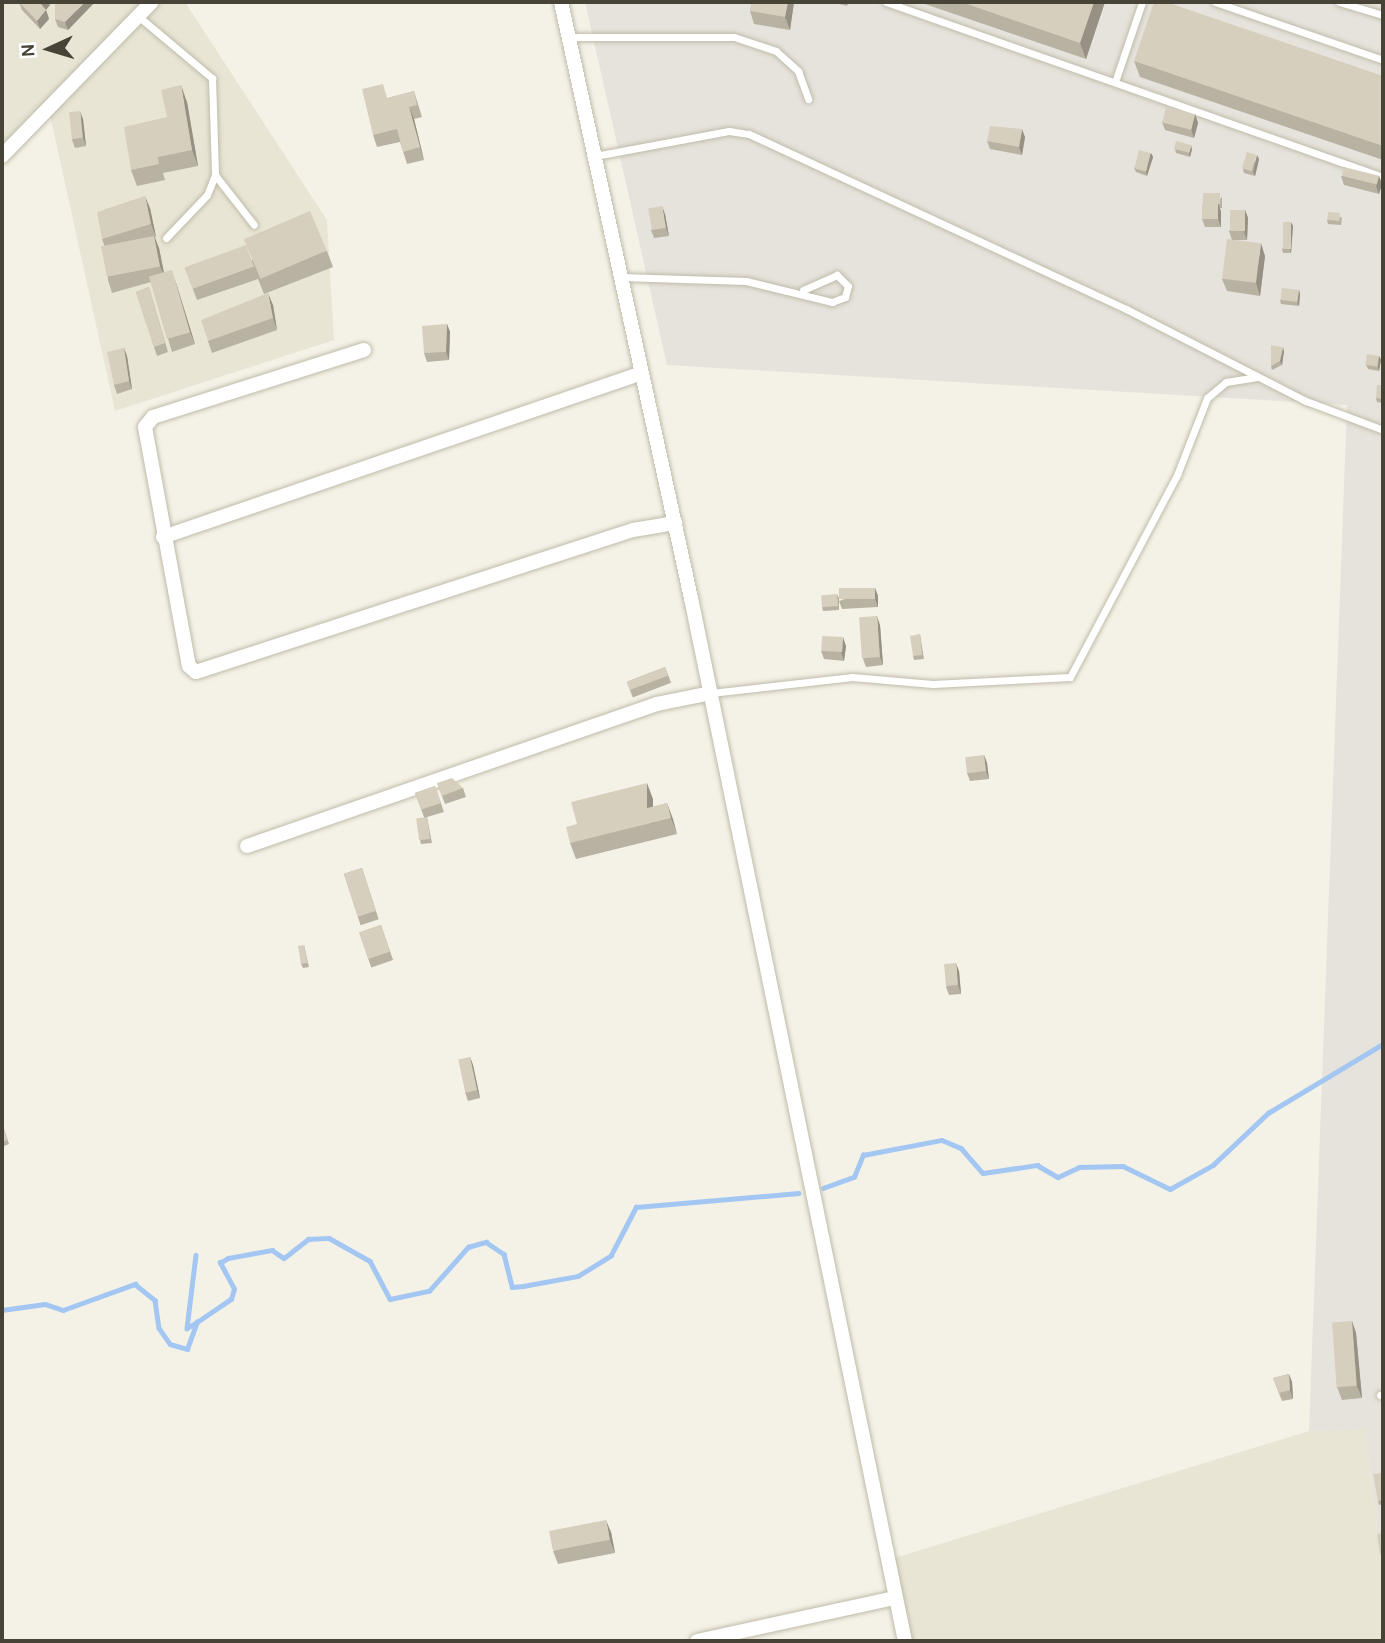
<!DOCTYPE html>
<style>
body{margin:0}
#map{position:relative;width:1385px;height:1643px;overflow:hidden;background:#f4f2e7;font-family:Karla,sans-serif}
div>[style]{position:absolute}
.residential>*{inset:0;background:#e8e5d5}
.industrial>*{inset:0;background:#e6e3dc}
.stream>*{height:4.5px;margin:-2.25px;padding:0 2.25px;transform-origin:2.25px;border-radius:2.25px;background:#a3c7f2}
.roads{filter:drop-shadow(0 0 2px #c0bbaa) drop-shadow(0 0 2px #c0bbaa)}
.lane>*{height:7px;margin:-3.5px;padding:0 3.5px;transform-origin:3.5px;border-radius:3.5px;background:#fff}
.street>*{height:14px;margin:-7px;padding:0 7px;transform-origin:7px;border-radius:7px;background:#fff}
.wall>*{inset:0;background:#b8b2a3;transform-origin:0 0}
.shaded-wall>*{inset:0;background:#969184}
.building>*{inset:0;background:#d6cfbd;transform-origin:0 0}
span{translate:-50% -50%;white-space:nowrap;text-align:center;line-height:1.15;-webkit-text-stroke:7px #fff;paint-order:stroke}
.frame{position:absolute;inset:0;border:4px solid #474336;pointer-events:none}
.north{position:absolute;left:14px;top:14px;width:70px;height:70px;-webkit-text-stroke:5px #fff;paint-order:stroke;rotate:266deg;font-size:19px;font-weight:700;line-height:28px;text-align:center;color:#474336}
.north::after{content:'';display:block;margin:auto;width:24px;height:32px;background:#474336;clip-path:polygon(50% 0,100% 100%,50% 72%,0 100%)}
</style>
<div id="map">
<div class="residential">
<div style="clip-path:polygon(2px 2px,185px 2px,327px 220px,334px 340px,115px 411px,48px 106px,2px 152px)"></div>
<div style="clip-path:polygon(1365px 1428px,1383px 1577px,1383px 1641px,905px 1641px,888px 1560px,1309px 1431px)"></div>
</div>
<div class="industrial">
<div style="clip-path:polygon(585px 2px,1383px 2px,1383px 1577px,1365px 1429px,1309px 1431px,1347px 405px,667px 365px)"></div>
</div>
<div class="stream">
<div style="left:823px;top:1188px;width:33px;rotate:-20deg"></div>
<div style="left:854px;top:1177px;width:24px;rotate:-68deg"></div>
<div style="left:863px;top:1155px;width:80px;rotate:-10.8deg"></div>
<div style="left:942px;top:1140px;width:21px;rotate:23deg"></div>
<div style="left:961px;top:1148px;width:33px;rotate:49deg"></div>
<div style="left:983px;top:1173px;width:55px;rotate:-8.4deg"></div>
<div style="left:1037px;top:1165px;width:24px;rotate:30deg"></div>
<div style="left:1058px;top:1177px;width:23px;rotate:-25deg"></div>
<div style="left:1079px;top:1167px;width:44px;rotate:-1.3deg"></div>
<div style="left:1123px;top:1166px;width:52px;rotate:26.1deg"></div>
<div style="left:1170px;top:1189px;width:49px;rotate:-29.2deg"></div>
<div style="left:1213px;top:1165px;width:76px;rotate:-43.4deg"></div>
<div style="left:1268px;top:1113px;width:134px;rotate:-31deg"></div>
<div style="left:196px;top:1255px;width:74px;rotate:97deg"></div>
<div style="left:187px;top:1328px;width:12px;rotate:-31deg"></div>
<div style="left:2px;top:1310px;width:43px;rotate:-7.9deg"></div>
<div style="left:45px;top:1304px;width:19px;rotate:18deg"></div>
<div style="left:63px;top:1310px;width:77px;rotate:-19.9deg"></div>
<div style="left:135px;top:1284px;width:26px;rotate:39deg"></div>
<div style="left:155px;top:1300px;width:28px;rotate:82deg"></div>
<div style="left:159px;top:1328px;width:19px;rotate:55deg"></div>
<div style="left:170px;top:1344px;width:18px;rotate:16deg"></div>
<div style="left:187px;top:1349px;width:29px;rotate:-70deg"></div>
<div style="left:197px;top:1322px;width:41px;rotate:-34.1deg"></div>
<div style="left:231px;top:1299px;width:10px;rotate:-73deg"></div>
<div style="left:234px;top:1289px;width:30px;rotate:-118deg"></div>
<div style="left:220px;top:1263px;width:9px;rotate:-32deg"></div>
<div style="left:228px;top:1258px;width:45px;rotate:-10.3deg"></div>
<div style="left:272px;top:1250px;width:14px;rotate:34deg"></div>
<div style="left:284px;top:1258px;width:31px;rotate:-38deg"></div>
<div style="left:308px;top:1239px;width:21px;rotate:-3deg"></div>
<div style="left:329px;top:1238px;width:47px;rotate:29.3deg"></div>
<div style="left:370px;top:1261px;width:43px;rotate:62.2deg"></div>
<div style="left:390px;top:1299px;width:40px;rotate:-12deg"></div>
<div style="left:429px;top:1291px;width:59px;rotate:-48.4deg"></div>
<div style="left:468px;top:1247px;width:19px;rotate:-16deg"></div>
<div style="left:486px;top:1242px;width:22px;rotate:34deg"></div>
<div style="left:504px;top:1254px;width:34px;rotate:76deg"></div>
<div style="left:512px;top:1287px;width:11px;rotate:-5deg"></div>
<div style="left:523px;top:1286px;width:56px;rotate:-10.3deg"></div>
<div style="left:578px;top:1276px;width:39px;rotate:-32deg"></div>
<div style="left:611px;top:1255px;width:54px;rotate:-62.5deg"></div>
<div style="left:636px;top:1207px;width:163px;rotate:-4.9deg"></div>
</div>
<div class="roads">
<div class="lane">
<div style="left:886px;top:2px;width:527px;rotate:19.4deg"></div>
<div style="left:1215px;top:2px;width:178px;rotate:19deg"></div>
<div style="left:1339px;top:2px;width:46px;rotate:16.5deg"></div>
<div style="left:138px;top:16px;width:97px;rotate:40deg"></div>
<div style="left:212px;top:78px;width:97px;rotate:88.2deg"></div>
<div style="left:215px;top:175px;width:63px;rotate:52deg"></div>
<div style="left:569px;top:37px;width:165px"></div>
<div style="left:734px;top:37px;width:44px;rotate:18.4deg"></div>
<div style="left:776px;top:51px;width:30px;rotate:42deg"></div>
<div style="left:798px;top:71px;width:30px;rotate:70deg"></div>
<div style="left:1116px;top:79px;width:81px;rotate:-71.3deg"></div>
<div style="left:595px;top:156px;width:136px;rotate:-10.6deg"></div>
<div style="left:729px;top:131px;width:20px;rotate:9deg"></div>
<div style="left:749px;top:134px;width:416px;rotate:24.9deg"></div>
<div style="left:1126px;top:309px;width:202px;rotate:27.1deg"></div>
<div style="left:1306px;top:401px;width:82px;rotate:20.6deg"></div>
<div style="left:166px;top:238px;width:59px;rotate:-46.4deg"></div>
<div style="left:207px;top:195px;width:22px;rotate:-68deg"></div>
<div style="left:621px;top:277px;width:125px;rotate:1.8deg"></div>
<div style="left:746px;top:281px;width:89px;rotate:13.7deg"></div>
<div style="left:832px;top:302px;width:14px;rotate:-21deg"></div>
<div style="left:845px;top:297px;width:11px;rotate:-75deg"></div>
<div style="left:848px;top:286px;width:16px;rotate:-135deg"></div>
<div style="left:837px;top:275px;width:37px;rotate:156deg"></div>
<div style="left:711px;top:693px;width:142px;rotate:-6.5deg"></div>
<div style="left:852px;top:677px;width:81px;rotate:4.9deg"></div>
<div style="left:933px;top:684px;width:137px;rotate:-2.9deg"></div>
<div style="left:1070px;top:677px;width:229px;rotate:-62.1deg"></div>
<div style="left:1177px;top:475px;width:83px;rotate:-68.7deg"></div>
<div style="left:1207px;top:398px;width:25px;rotate:-40deg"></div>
<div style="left:1226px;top:382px;width:30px;rotate:-9deg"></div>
<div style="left:1380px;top:1395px;width:3px;rotate:-18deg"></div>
</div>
<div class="street">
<div style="left:561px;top:2px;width:610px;rotate:77.7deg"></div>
<div style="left:691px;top:598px;width:1065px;rotate:78.41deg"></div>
<div style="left:2px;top:156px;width:215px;rotate:-45.8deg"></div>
<div style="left:364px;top:350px;width:221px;rotate:162.4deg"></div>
<div style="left:153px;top:417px;width:13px;rotate:129deg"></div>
<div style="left:145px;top:427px;width:243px;rotate:79.6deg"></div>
<div style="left:189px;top:666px;width:9px;rotate:41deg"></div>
<div style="left:196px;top:672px;width:459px;rotate:-18deg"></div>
<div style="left:633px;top:530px;width:43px;rotate:-9.5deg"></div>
<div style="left:163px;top:537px;width:506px;rotate:-18.9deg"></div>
<div style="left:247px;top:846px;width:434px;rotate:-19.1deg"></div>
<div style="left:657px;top:704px;width:55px;rotate:-11.5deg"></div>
<div style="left:697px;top:1641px;width:202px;rotate:-12.3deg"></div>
</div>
</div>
<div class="wall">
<div style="clip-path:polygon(19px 2px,50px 5px,46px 10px,49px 19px,40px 29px,22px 10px)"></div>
<div style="clip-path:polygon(752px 2px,794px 2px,790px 30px,754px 24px,750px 11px)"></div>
<div style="clip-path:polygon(831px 2px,849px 2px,847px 6px)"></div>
<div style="clip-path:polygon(919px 2px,1105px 2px,1086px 59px)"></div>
<div style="clip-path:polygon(94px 3px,68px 30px,58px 27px,55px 19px)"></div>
<div style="clip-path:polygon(1134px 61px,1383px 76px,1383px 160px,1140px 77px)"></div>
<div style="clip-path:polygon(414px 91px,422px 117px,414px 119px,424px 160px,407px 164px,400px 142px,377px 147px,373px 135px,388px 98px)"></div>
<div style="clip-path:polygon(187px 102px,198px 166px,163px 173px,165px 180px,137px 186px,131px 170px,167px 117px)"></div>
<div style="clip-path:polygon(1195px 114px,1198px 123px,1194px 138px,1165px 130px,1162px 122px)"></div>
<div style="clip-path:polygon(83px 119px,86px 146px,75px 148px,72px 140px)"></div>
<div style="clip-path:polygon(1025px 137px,1022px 155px,990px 149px,987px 141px)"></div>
<div style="clip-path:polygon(1175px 149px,1192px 149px,1190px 157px,1176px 153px)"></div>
<div style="clip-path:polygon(1151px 153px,1153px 157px,1147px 176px,1136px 172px,1134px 168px)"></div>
<div style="clip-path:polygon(1259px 159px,1255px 176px,1244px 173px,1243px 169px)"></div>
<div style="clip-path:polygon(1341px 176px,1379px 176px,1382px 184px,1379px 194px,1344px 185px)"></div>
<div style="clip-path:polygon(1222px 197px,1222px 208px,1220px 208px,1221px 227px,1205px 227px,1202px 219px)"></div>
<div style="clip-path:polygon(150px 208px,156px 237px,155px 237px,159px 248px,164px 274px,176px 283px,195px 344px,172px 352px,151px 282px,112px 293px,108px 280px,106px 250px,102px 239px)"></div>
<div style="clip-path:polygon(1245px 210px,1248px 218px,1247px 240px,1232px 240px,1229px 231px)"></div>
<div style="clip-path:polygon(665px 214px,669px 236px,654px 238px,651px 230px)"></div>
<div style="clip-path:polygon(1342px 217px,1341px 225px,1328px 224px,1327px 220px)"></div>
<div style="clip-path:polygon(1293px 226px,1291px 253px,1283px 253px,1282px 249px)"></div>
<div style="clip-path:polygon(327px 251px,333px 267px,264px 294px,258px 279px,197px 300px,185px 268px)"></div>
<div style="clip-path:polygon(1265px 256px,1260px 296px,1227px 291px,1222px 279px)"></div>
<div style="clip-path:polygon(149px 287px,168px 352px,157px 356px,136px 292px)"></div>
<div style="clip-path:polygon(1299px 290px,1300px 294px,1299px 306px,1281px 304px,1280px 300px)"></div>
<div style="clip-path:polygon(273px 305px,277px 330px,212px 353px,208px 341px)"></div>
<div style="clip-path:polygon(447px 324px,450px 332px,449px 360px,427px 362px,424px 353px)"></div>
<div style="clip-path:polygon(124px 348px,127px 356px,132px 389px,117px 394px,114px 385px)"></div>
<div style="clip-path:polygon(1284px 351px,1282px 365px,1272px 370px,1271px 366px)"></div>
<div style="clip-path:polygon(1379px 356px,1381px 360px,1379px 371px,1368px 369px,1366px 365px)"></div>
<div style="clip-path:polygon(1383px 385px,1383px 403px,1377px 402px,1376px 398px)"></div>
<div style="clip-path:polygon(875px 588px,878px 596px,878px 607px,842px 609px,839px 601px)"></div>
<div style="clip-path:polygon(837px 594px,839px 598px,839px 610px,823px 611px,822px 607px)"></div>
<div style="clip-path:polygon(880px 625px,883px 665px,866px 667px,863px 659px)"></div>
<div style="clip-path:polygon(920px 634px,924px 659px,914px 660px,913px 656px)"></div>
<div style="clip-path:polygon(846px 646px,844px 661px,824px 659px,821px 651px)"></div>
<div style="left:665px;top:667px;width:17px;height:41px;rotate:69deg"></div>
<div style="clip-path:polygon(984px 755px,987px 763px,989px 779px,970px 781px,967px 773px)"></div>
<div style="clip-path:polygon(437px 783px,463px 788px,466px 797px,445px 804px)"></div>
<div style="clip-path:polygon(435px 786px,444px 812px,427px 817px,432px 843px,421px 844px,420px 840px,424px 817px,415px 793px)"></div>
<div style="clip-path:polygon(653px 799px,653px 807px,667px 803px,677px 834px,576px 859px,570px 843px,577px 824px)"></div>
<div style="left:362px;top:868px;width:54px;height:19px;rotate:72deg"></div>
<div style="left:381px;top:925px;width:37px;height:23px;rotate:71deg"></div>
<div style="clip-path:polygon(304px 945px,309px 967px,303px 968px,301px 964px)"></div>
<div style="clip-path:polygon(959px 971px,961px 994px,949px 995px,946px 987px)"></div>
<div style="clip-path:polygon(470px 1057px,473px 1065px,480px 1098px,468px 1101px,465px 1092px)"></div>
<div style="clip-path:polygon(2px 1123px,9px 1144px,2px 1147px)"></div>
<div style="clip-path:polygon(1352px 1321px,1356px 1333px,1362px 1398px,1342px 1400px,1337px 1387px)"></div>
<div style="clip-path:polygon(1289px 1374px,1292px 1382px,1293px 1399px,1282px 1401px,1273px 1378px)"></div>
<div style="clip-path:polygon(1381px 1473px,1383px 1481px,1383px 1504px,1379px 1505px,1378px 1501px)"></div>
<div style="clip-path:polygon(611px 1532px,615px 1553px,558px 1564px,553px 1551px)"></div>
</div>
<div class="shaded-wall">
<div style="clip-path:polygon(43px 2px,48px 2px,50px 5px,44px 12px,41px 4px)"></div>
<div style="clip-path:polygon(85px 2px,94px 2px,94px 3px,68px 30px,65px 22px)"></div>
<div style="clip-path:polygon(788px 2px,794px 2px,790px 30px,785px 17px)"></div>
<div style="clip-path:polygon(1094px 2px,1105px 2px,1086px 59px,1080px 43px)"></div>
<div style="clip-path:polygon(46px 10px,49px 19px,40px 29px,37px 21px)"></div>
<div style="clip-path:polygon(181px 85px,187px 102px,198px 166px,192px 150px)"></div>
<div style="clip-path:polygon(409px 107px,414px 119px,424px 160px,420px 147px)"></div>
<div style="clip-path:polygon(80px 111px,83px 119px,86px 146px,83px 138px)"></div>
<div style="clip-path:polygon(1195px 114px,1198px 123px,1194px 138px,1191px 129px)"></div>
<div style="clip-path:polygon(1022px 129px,1025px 137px,1022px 155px,1019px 147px)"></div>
<div style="clip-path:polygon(1191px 145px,1192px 149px,1190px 157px,1189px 153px)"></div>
<div style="clip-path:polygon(1151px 153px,1153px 157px,1147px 176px,1146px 171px)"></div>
<div style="clip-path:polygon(1257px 155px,1259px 159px,1255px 176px,1253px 172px)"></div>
<div style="clip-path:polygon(1379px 176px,1382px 184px,1379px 194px,1376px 186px)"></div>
<div style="clip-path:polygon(145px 196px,150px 208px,156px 237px,151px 224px)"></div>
<div style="clip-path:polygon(1218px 203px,1221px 211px,1221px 227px,1218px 219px)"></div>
<div style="clip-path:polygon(662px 206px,665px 214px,669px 236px,666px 228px)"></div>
<div style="clip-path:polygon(1245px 210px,1248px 218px,1247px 240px,1244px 232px)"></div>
<div style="clip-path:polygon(1291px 222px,1293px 226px,1291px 253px,1290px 249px)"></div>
<div style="clip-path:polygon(154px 236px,159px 248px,165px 278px,160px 266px)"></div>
<div style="clip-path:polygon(1261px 243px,1265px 256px,1260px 296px,1256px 283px)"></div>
<div style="clip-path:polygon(172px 270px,176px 283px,195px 344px,190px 332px)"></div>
<div style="clip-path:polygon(1299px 290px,1300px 294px,1299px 306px,1297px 302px)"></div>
<div style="clip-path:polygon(268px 293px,273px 305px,277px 330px,273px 318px)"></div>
<div style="clip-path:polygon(447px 324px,450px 332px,449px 360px,446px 352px)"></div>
<div style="clip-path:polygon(1283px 347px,1284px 351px,1282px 365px,1280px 361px)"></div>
<div style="clip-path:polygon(124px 348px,127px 356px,132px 389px,129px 381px)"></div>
<div style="clip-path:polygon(1379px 356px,1381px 360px,1379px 371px,1378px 367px)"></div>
<div style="clip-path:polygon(875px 588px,878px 596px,878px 607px,875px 599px)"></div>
<div style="clip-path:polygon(877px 616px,880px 625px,883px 665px,880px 657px)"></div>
<div style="clip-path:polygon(843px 637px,846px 646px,844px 661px,841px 652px)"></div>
<div style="clip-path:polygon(984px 755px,987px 763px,989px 779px,986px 771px)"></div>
<div style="clip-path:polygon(647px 783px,653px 799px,653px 825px,647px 808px)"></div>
<div style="clip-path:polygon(667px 803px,673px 819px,677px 834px,671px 818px)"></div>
<div style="clip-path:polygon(956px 963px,959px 971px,961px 994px,958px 985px)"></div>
<div style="clip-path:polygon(470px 1057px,473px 1065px,480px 1098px,477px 1090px)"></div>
<div style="clip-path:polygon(1352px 1321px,1356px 1333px,1362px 1398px,1357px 1386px)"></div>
<div style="clip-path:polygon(1289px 1374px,1292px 1382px,1293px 1399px,1290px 1390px)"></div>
<div style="clip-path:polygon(606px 1520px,611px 1532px,615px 1553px,610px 1540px)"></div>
</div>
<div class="building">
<div style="clip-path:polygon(19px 2px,43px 2px,41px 4px,46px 10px,37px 21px)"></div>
<div style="clip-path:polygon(55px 2px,85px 2px,65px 22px,55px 19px)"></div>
<div style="clip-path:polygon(752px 2px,788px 2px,785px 17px,750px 11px)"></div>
<div style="clip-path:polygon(961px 2px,1094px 2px,1080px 43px)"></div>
<div style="clip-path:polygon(1154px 2px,1166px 2px,1383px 76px,1383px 146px,1134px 61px)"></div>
<div style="clip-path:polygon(383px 84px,387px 98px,414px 91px,417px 105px,409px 107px,420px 147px,403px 152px,397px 129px,373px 135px,362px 89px)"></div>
<div style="clip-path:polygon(181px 85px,192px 150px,158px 157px,159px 164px,131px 170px,124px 127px,167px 117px,161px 90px)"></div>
<div style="left:1166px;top:107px;width:30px;height:16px;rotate:14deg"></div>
<div style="left:80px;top:111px;width:27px;height:11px;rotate:84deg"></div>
<div style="clip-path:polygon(990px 126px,1022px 129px,1019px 147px,987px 141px)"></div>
<div style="left:1176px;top:141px;width:16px;height:8px;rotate:15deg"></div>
<div style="left:1139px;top:150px;width:12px;height:19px;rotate:14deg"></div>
<div style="left:1247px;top:152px;width:10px;height:17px;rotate:17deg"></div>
<div style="left:1344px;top:167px;width:36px;height:9px;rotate:14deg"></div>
<div style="clip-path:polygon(1203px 193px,1220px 193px,1220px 204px,1218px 204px,1218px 203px,1203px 203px)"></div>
<div style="clip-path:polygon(145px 196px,151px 224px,102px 239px,97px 212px)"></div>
<div style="left:1202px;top:203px;width:16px;height:16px"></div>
<div style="left:662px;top:206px;width:22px;height:14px;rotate:80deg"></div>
<div style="left:1230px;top:210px;width:15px;height:21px"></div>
<div style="left:310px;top:211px;width:43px;height:72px;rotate:67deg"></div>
<div style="left:1328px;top:212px;width:12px;height:8px;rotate:5deg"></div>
<div style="left:1283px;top:222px;width:8px;height:27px"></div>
<div style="left:154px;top:236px;width:31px;height:54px;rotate:79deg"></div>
<div style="left:1227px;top:239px;width:34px;height:40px;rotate:7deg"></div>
<div style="left:246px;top:245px;width:23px;height:65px;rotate:70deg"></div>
<div style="left:172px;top:270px;width:65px;height:24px;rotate:74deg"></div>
<div style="clip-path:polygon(149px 287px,165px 343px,154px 347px,136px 292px)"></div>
<div style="left:1282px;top:288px;width:17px;height:12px;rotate:7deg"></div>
<div style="clip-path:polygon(268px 293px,273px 318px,208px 341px,201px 320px)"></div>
<div style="clip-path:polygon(447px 324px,446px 352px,424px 353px,422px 326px)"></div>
<div style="clip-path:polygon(1271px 345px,1283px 347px,1280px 361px,1271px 366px)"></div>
<div style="clip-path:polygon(124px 348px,129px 381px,114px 385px,107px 352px)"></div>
<div style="left:1367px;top:354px;width:12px;height:11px;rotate:9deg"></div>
<div style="clip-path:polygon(1377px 385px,1383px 385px,1383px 399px,1376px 398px)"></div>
<div style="left:875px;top:588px;width:11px;height:36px;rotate:90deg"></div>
<div style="left:837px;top:594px;width:12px;height:16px;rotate:85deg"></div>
<div style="left:877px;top:616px;width:41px;height:18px;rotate:86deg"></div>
<div style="clip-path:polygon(920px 634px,922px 655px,913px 656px,910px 636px)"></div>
<div style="left:822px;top:636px;width:21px;height:15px;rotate:3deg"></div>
<div style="left:665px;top:667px;width:9px;height:41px;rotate:69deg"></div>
<div style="left:984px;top:755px;width:16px;height:19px;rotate:83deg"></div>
<div style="clip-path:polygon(452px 778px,463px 788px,442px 796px,437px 783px)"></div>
<div style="clip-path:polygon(647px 783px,647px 808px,667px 803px,671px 818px,570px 843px,566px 827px,577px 824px,571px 802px)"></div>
<div style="left:435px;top:786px;width:18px;height:21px;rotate:71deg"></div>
<div style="left:427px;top:817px;width:22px;height:11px;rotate:82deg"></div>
<div style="left:362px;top:868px;width:45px;height:19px;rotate:72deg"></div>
<div style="left:381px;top:925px;width:28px;height:23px;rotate:71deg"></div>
<div style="clip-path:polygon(304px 945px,308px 963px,301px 964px,298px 946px)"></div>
<div style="left:956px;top:963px;width:22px;height:12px;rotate:85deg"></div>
<div style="left:470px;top:1057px;width:34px;height:12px;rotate:78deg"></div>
<div style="clip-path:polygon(2px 1123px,7px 1140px,2px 1142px)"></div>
<div style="left:1352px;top:1321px;width:65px;height:20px;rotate:86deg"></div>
<div style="clip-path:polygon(1289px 1374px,1290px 1390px,1279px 1393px,1273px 1378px)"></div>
<div style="clip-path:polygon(1381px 1473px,1383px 1485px,1383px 1500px,1378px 1501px,1373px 1474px)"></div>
<div style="left:606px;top:1520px;width:20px;height:58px;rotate:79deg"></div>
<div style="clip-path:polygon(1383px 1533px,1383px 1554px,1380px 1555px,1377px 1534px)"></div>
</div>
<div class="frame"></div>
<div class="north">N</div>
</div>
